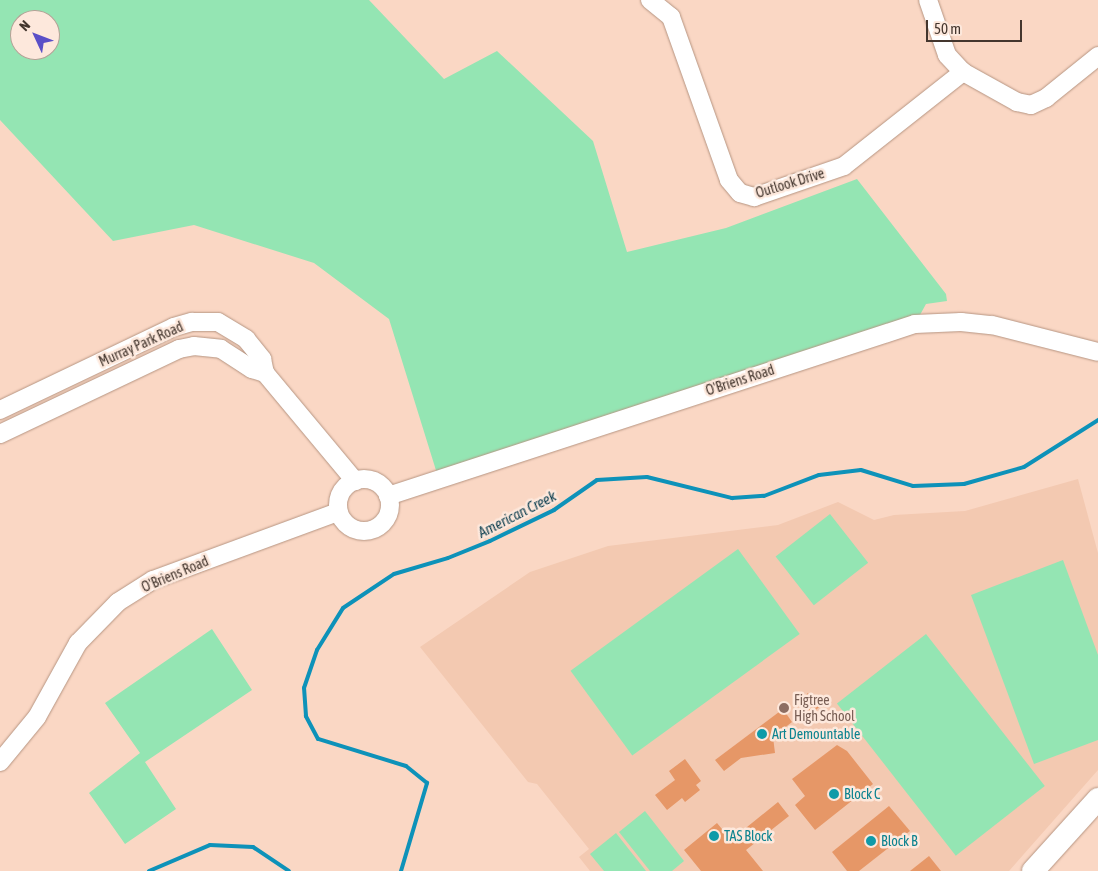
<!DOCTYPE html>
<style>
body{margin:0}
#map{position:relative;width:1098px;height:871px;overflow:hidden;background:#fad7c4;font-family:"Asap Condensed",sans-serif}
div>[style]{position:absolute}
.built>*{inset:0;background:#f3c9b1}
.green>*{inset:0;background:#94e5b3;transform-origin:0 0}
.stream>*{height:4px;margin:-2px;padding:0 2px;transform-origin:2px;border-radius:2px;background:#0d92b9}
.building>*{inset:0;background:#e69767;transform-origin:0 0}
.roads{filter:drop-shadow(0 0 1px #b69582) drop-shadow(0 0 1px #b69582)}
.minor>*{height:18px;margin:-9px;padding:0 9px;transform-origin:9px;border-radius:9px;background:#fff}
.minor>.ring{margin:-9px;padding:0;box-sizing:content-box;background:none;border:18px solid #fff;border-radius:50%}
.major>*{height:22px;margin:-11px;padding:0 11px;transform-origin:11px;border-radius:11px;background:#fff}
.dots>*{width:14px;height:14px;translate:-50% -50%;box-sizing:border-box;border:2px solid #fde8dc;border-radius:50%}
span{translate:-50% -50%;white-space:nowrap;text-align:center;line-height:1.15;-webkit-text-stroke:5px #fde8dc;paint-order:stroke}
.street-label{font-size:14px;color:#44362e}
.education-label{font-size:14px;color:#785e54}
.left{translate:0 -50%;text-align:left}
.culture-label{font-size:14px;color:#0d838f}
.water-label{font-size:15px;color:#0e3f50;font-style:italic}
.north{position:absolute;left:10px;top:10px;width:50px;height:50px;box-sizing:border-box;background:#fde8dc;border:1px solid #b3a196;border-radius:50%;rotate:313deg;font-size:14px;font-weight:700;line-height:20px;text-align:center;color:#44362e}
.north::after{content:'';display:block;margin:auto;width:18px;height:22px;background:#5a4fc7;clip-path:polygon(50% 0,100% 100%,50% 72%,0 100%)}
.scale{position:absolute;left:926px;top:20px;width:96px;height:22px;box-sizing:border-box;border:2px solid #44362e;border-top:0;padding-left:6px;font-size:15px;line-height:18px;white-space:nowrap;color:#44362e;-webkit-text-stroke:4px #fde8dc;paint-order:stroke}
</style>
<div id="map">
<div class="built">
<div style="clip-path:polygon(1078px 479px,1098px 553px,1098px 770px,1009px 871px,590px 871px,579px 857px,589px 849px,537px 784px,528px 782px,420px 647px,530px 572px,608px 546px,778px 525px,838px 502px,874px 520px,894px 515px,965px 511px)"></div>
</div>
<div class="green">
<div style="clip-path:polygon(evenodd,0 0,369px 0,444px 79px,497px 51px,593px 141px,627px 252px,726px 228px,857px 179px,946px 294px,947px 301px,926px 304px,915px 324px,439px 480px,389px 319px,314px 263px,194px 225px,113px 241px,0 120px,0 0,20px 20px,50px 20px,50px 50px,20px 50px,20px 20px)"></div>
<div style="left:830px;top:514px;width:62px;height:69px;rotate:52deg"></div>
<div style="left:738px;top:549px;width:105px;height:207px;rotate:54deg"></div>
<div style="clip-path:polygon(1063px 560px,1098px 655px,1098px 740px,1034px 764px,971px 595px)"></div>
<div style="clip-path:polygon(212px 629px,252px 690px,145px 762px,176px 809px,125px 844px,89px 793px,140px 753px,105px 703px)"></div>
<div style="left:926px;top:634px;width:193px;height:113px;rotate:52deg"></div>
<div style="clip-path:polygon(645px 811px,684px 861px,672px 871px,650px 871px,619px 832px)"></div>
<div style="clip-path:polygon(616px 833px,646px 871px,604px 871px,590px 854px)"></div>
</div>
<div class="stream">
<div style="left:149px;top:871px;width:66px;rotate:-23.1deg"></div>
<div style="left:210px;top:845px;width:43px;rotate:2.7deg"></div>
<div style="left:253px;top:847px;width:43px;rotate:33.7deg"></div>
<div style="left:401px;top:871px;width:92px;rotate:-73.5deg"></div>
<div style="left:427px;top:783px;width:27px;rotate:-141deg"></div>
<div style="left:406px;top:766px;width:92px;rotate:-162.9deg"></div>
<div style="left:318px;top:739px;width:26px;rotate:-118deg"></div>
<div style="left:306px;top:716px;width:28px;rotate:-94deg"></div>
<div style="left:304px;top:688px;width:40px;rotate:-71.1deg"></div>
<div style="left:317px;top:650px;width:49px;rotate:-58.2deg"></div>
<div style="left:343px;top:608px;width:61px;rotate:-33.7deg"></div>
<div style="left:394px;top:574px;width:56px;rotate:-16.5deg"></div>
<div style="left:448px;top:558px;width:45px;rotate:-22deg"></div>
<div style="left:490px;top:541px;width:71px;rotate:-25.8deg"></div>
<div style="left:554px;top:510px;width:52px;rotate:-34.9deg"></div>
<div style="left:597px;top:480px;width:50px;rotate:-3.4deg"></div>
<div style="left:647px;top:477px;width:88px;rotate:13.9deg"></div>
<div style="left:732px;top:498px;width:32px;rotate:-4deg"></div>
<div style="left:764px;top:496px;width:59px;rotate:-20.9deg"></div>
<div style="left:819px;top:475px;width:42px;rotate:-6.8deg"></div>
<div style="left:861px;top:470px;width:54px;rotate:17.1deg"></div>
<div style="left:913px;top:486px;width:51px;rotate:-2.2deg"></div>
<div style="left:964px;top:484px;width:62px;rotate:-15.8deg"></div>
<div style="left:1024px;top:467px;width:88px;rotate:-32.4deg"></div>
</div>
<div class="building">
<div style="left:808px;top:693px;width:18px;height:11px;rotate:49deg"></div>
<div style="clip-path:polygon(783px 709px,792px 722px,773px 737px,775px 753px,741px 758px,724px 771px,715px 760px)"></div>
<div style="clip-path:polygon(837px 745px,847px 751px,873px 784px,815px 830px,795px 805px,805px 796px,792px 779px)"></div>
<div style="clip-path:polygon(685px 759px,701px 781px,696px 785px,700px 790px,685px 802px,682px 798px,667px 810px,655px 795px,675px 780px,669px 771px)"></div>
<div style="clip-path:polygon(778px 802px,789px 816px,746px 850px,763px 871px,701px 871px,684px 850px,717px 823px,731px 840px)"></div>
<div style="clip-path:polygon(889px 806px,910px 831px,859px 871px,847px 871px,832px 852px)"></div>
<div style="clip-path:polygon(929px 856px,941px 871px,910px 871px)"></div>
</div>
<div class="roads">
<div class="minor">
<div style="left:650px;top:0;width:27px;rotate:39deg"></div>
<div style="left:671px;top:17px;width:173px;rotate:70.4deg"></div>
<div style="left:729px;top:180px;width:17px;rotate:50deg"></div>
<div style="left:740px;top:193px;width:15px;rotate:16deg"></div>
<div style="left:754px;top:197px;width:95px;rotate:-19deg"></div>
<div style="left:844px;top:166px;width:152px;rotate:-38.3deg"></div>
<div style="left:928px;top:0;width:58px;rotate:70.9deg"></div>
<div style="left:947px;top:55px;width:23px;rotate:47deg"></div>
<div style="left:963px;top:72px;width:62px;rotate:29.1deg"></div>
<div style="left:1017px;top:102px;width:14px;rotate:12deg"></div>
<div style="left:1031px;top:105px;width:17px;rotate:-25deg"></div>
<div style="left:1046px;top:98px;width:67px;rotate:-38.9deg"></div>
<div style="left:0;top:410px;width:193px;rotate:-25.5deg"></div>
<div style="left:174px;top:327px;width:19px;rotate:-16deg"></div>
<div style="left:192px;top:322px;width:26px"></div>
<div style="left:218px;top:322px;width:33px;rotate:31deg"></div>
<div style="left:246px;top:339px;width:26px;rotate:51deg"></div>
<div style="left:262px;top:359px;width:14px;rotate:78deg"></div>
<div style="left:265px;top:373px;width:141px;rotate:50.2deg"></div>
<div style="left:0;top:434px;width:198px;rotate:-25.4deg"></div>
<div style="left:179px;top:349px;width:15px;rotate:-11deg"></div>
<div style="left:194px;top:346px;width:27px;rotate:6deg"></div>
<div style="left:221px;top:349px;width:37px;rotate:33deg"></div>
<div style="left:252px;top:369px;width:14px;rotate:17deg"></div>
<div class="ring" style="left:338px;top:479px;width:34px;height:34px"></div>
<div style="left:388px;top:496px;width:554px;rotate:-18.08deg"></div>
<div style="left:915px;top:324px;width:46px;rotate:-2.5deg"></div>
<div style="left:961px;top:322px;width:31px;rotate:6deg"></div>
<div style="left:992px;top:325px;width:109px;rotate:14.3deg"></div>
<div style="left:0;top:762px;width:58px;rotate:-50.6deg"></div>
<div style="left:37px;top:717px;width:85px;rotate:-61deg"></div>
<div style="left:78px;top:643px;width:57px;rotate:-45.7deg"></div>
<div style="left:118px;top:602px;width:41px;rotate:-32.2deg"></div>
<div style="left:153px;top:580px;width:197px;rotate:-20.2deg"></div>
</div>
<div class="major">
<div style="left:1033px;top:871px;width:97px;rotate:-47.9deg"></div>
</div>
</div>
<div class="dots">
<div style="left:784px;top:708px;background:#8d6e63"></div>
<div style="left:762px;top:734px;background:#0f9aa8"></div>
<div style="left:834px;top:794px;background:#0f9aa8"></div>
<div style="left:714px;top:836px;background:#0f9aa8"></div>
<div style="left:871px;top:841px;background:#0f9aa8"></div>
</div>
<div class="street-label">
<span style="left:790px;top:183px;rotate:-17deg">Outlook Drive</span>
<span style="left:141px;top:344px;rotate:-24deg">Murray Park Road</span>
<span style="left:740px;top:380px;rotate:-18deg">O'Briens Road</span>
<span style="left:175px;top:574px;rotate:-23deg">O'Briens Road</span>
</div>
<div class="education-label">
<span class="left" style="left:794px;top:708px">Figtree<br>High School</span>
</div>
<div class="culture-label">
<span class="left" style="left:772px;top:734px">Art Demountable</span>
<span class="left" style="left:844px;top:794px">Block C</span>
<span class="left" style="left:724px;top:836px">TAS Block</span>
<span class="left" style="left:881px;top:841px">Block B</span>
</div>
<div class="water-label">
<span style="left:517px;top:514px;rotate:-27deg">American Creek</span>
</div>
<div class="north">N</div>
<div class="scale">50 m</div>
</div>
